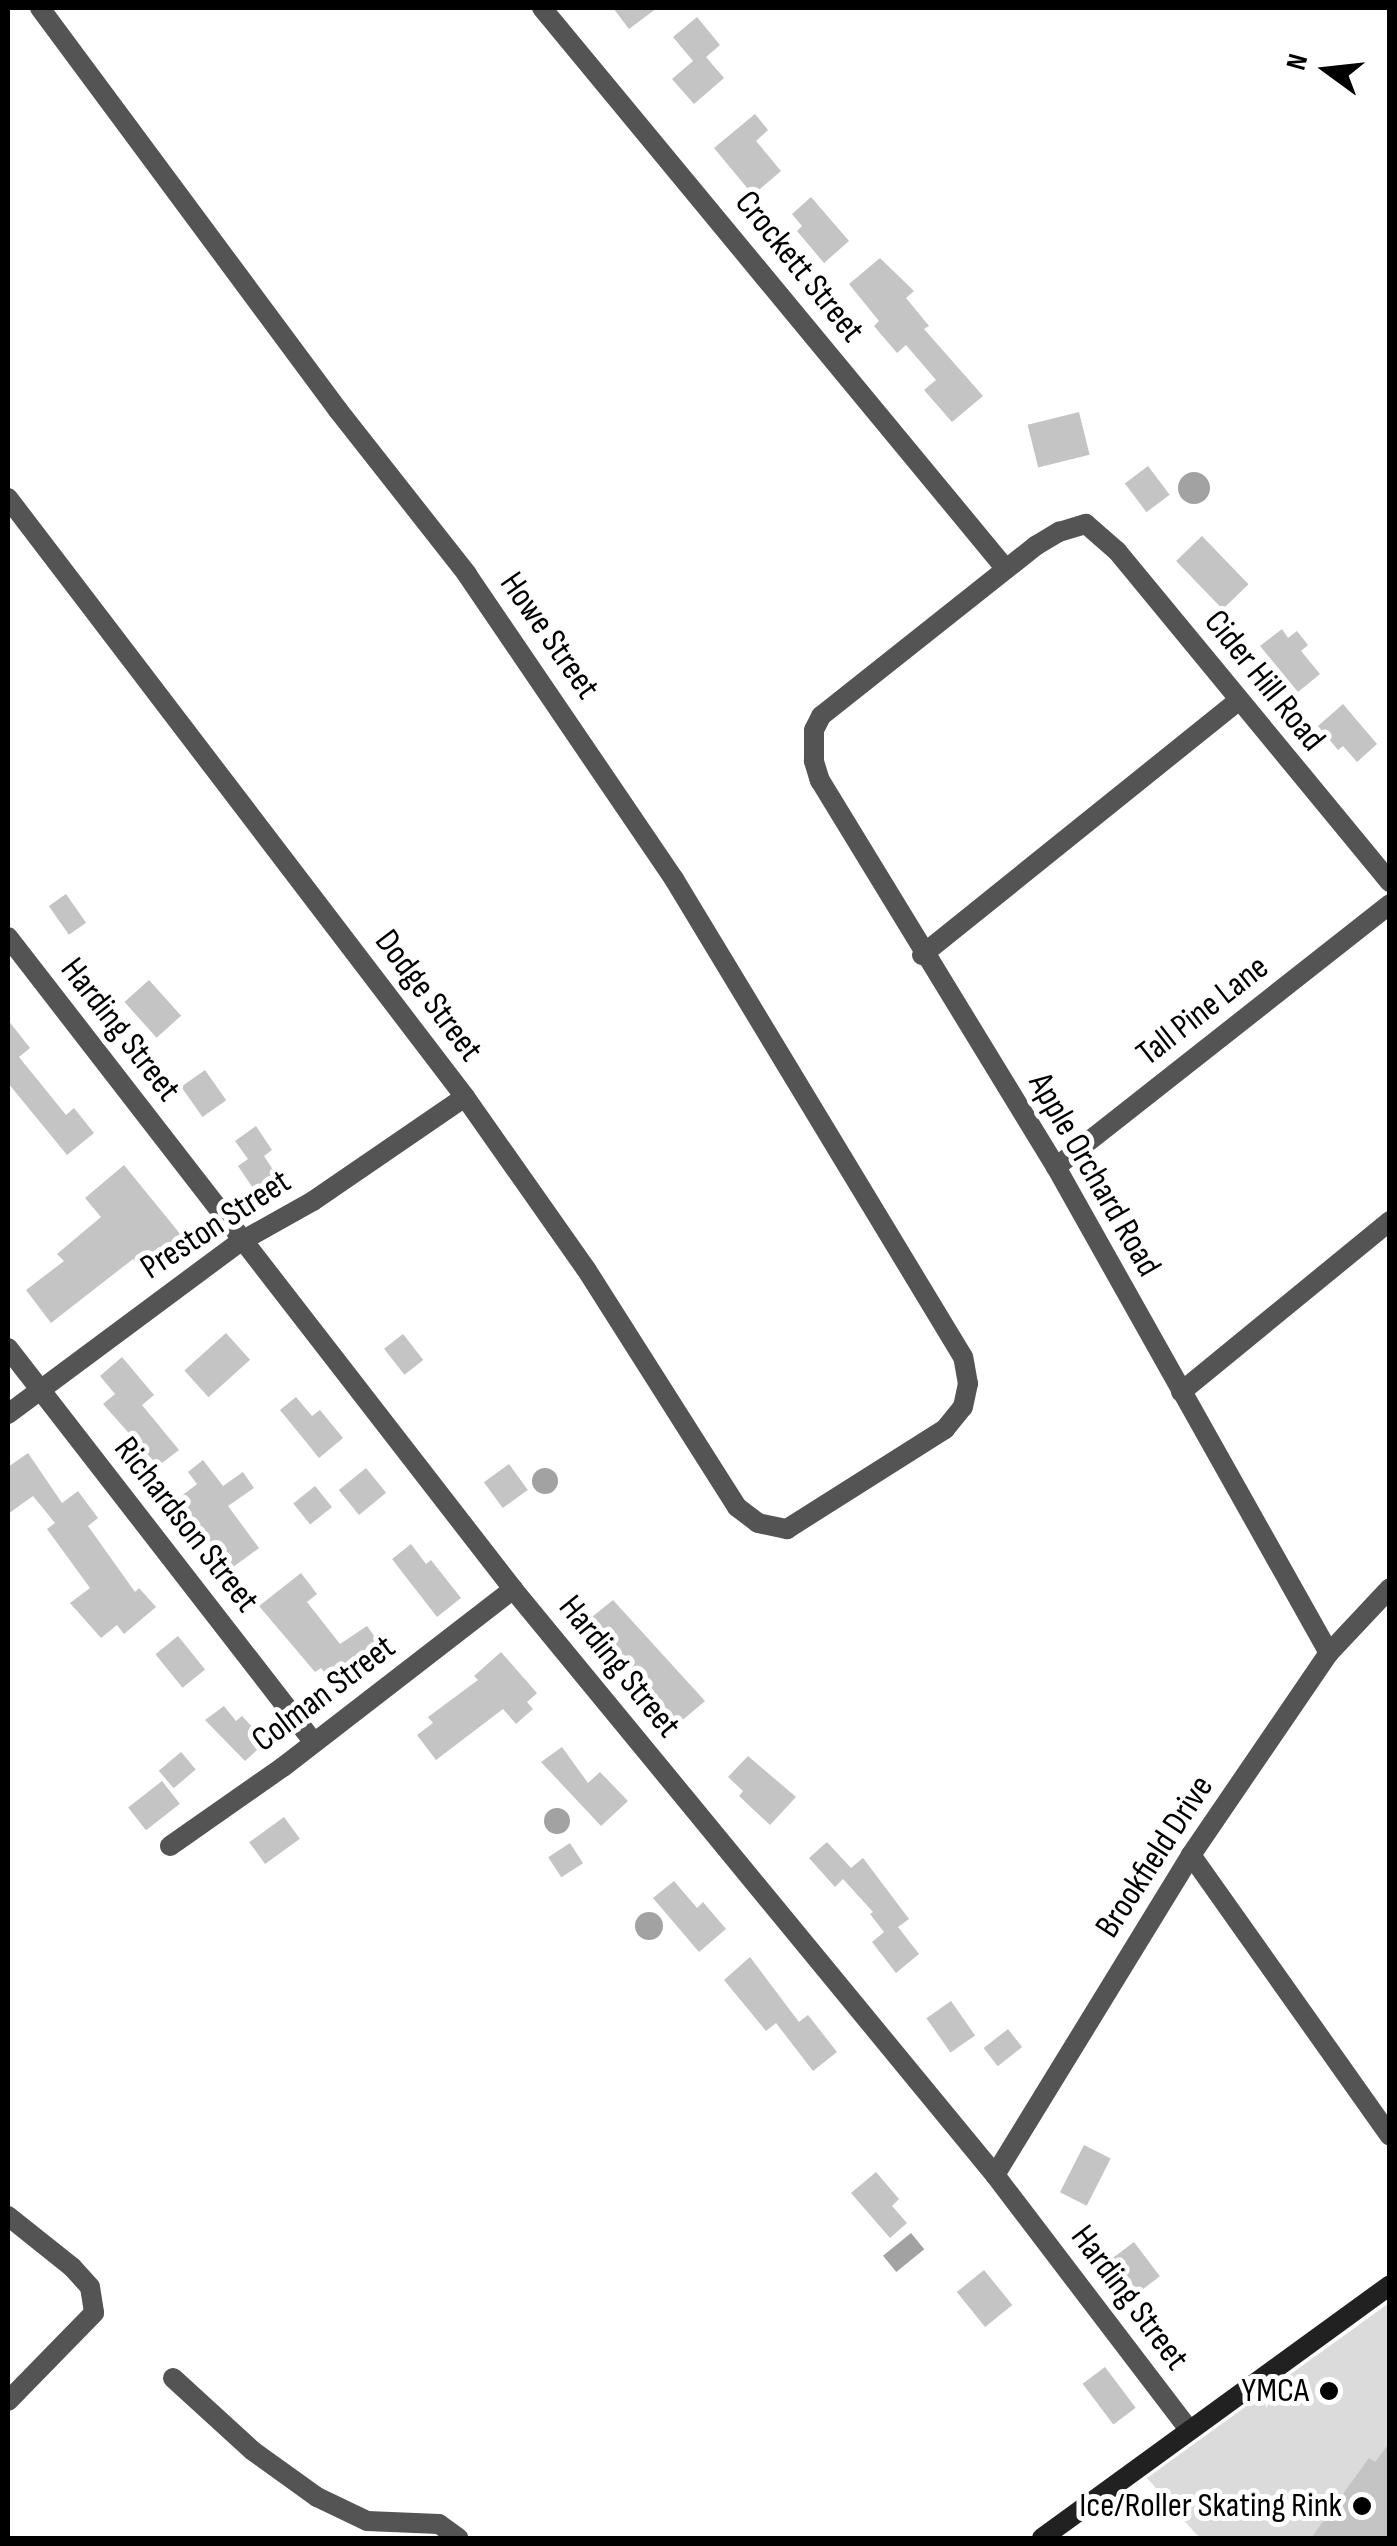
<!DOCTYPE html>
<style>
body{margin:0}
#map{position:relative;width:1397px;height:2546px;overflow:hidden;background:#fff;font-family:"Sofia Sans Condensed",sans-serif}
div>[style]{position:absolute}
.green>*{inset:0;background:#dbdbdb}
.water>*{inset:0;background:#a2a2a2;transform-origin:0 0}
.round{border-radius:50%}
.building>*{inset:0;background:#c4c4c4;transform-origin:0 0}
.street>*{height:20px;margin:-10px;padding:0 10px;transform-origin:10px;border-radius:10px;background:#545454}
.secondary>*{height:20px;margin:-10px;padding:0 10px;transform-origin:10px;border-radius:10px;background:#212121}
.dots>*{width:28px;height:28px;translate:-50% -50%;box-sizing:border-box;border:5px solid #fff;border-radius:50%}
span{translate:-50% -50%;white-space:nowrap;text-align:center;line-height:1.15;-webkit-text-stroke:10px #fff;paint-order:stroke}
.street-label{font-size:35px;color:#000}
.poi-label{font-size:35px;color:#000}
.right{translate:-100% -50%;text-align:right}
.frame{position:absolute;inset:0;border:10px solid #000;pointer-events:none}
.north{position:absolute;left:1277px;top:20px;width:100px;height:100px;-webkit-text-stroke:8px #fff;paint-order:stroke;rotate:285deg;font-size:28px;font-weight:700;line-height:40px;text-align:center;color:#000}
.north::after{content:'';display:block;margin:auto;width:35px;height:45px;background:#000;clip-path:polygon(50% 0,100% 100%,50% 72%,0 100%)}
</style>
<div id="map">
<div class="green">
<div style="clip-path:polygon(1389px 2303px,1389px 2538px,1202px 2538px,1196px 2534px,1147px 2478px)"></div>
</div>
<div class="water">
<div class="round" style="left:1178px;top:472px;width:32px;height:32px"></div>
<div class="round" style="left:532px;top:1468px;width:26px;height:26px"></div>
<div class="round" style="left:544px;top:1808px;width:26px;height:26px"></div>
<div class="round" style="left:635px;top:1912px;width:28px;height:28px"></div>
<div style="left:911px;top:2233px;width:21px;height:36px;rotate:51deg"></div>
</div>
<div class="building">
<div style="clip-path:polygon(613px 8px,657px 8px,629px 29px)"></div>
<div style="clip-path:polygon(697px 17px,720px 45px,706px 57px,724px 78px,694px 104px,672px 79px,693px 61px,673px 37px)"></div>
<div style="clip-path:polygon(755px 114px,768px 130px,756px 141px,781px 171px,753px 195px,714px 148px)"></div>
<div style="clip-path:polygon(811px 197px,849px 241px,824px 263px,797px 231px,802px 226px,792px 214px)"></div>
<div style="clip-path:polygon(880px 258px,914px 291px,906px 298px,929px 326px,924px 329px,983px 396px,952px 422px,924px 390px,936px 380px,906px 345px,897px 353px,874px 326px,879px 321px,849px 284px)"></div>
<div style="left:1079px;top:412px;width:44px;height:53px;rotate:76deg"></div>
<div style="left:1148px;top:466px;width:36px;height:29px;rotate:53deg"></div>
<div style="left:1202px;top:536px;width:67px;height:36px;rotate:46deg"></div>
<div style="clip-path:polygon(1282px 629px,1288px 638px,1297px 631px,1308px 645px,1301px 651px,1320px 674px,1298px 692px,1260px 646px)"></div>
<div style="clip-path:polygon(1343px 704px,1377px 744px,1357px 762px,1343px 746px,1338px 750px,1318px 726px)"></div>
<div style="left:66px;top:894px;width:35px;height:21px;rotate:55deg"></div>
<div style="left:149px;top:980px;width:48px;height:33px;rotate:48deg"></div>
<div style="clip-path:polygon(8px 1020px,30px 1048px,19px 1057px,66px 1115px,74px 1108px,94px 1133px,67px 1155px,8px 1083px)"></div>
<div style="left:205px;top:1070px;width:37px;height:29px;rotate:55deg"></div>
<div style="clip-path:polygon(256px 1126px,272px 1150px,264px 1156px,281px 1182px,259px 1197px,238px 1166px,248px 1159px,235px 1141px)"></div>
<div style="clip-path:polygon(124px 1165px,181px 1235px,141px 1268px,133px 1259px,51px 1323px,26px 1290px,64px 1261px,57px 1254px,101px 1217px,85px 1198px)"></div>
<div style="left:226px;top:1333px;width:36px;height:56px;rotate:48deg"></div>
<div style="left:403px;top:1334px;width:33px;height:24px;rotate:52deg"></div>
<div style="clip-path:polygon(122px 1357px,154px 1395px,142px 1405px,179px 1450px,158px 1466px,103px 1404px,115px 1394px,100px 1376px)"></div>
<div style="clip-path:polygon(296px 1397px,312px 1416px,320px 1410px,343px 1438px,319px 1458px,280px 1410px)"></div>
<div style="clip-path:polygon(28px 1453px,62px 1503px,78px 1491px,98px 1518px,88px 1526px,135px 1592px,139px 1588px,156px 1607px,124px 1634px,117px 1625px,101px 1638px,70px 1603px,90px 1588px,47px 1529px,55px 1523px,33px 1496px,8px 1514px,8px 1467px)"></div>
<div style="clip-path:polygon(203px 1460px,223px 1486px,243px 1472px,254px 1488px,228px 1506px,259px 1548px,229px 1570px,179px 1498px,197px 1484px,188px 1472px)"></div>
<div style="left:509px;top:1464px;width:32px;height:31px;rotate:54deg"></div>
<div style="left:366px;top:1468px;width:32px;height:35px;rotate:51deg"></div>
<div style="left:315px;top:1486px;width:27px;height:28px;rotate:51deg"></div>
<div style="clip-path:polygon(411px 1544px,426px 1564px,431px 1560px,461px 1598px,437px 1617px,392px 1559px)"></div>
<div style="clip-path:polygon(301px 1573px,317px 1594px,307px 1602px,340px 1644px,367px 1626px,382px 1647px,332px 1682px,321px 1668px,315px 1672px,259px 1606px)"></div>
<div style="clip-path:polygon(613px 1600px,705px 1701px,678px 1724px,592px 1617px)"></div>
<div style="left:178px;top:1636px;width:43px;height:29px;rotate:51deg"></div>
<div style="clip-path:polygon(501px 1652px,537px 1693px,527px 1702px,533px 1709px,516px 1724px,503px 1709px,436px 1760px,417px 1735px,433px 1723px,428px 1717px,478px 1680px,474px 1676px)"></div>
<div style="clip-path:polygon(224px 1706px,236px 1721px,242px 1716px,266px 1742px,245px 1761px,205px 1720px)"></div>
<div style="clip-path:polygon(562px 1747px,588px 1783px,600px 1772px,628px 1801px,601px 1826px,541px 1762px)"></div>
<div style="left:181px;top:1752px;width:23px;height:29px;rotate:50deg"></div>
<div style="clip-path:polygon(748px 1756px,796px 1797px,770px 1825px,739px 1796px,743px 1791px,728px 1777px)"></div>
<div style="left:162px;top:1781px;width:29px;height:43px;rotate:52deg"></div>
<div style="left:284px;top:1817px;width:27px;height:43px;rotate:54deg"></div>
<div style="clip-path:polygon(827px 1842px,851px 1868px,863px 1858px,909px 1919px,898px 1927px,919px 1954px,896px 1973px,872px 1942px,884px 1932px,870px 1914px,873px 1912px,843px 1879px,835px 1887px,809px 1858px)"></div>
<div style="left:570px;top:1843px;width:24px;height:26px;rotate:57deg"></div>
<div style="clip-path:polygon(674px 1881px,697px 1908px,703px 1902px,726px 1929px,699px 1952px,653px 1898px)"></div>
<div style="clip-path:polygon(750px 1957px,799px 2022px,808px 2015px,837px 2052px,813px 2071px,776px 2023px,766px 2031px,724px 1980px)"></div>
<div style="left:951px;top:2001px;width:42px;height:30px;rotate:55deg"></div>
<div style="left:1008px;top:2029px;width:23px;height:31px;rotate:52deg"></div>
<div style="left:1084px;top:2145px;width:30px;height:53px;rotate:27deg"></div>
<div style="clip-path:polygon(876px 2172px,899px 2199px,892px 2206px,907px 2223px,890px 2238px,851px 2193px)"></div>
<div style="left:1134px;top:2242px;width:43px;height:27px;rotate:53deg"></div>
<div style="left:984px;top:2270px;width:45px;height:35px;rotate:51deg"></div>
<div style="left:1105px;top:2367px;width:51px;height:28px;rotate:53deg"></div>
<div style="clip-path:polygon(1390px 2442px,1390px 2538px,1311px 2538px,1369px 2458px,1375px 2462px)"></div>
</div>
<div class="street">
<div style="left:542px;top:8px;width:728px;rotate:50.41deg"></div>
<div style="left:8px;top:498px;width:753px;rotate:52.66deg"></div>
<div style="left:465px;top:1097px;width:210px;rotate:54.9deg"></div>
<div style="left:586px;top:1269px;width:282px;rotate:57.6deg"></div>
<div style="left:737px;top:1507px;width:26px;rotate:37deg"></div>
<div style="left:758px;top:1523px;width:30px;rotate:12deg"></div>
<div style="left:787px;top:1529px;width:187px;rotate:-32.3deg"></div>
<div style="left:945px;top:1429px;width:28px;rotate:-51deg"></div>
<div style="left:963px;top:1407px;width:24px;rotate:-78deg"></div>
<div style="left:968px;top:1384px;width:27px;rotate:-100deg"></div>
<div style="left:963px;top:1357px;width:559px;rotate:-121.16deg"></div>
<div style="left:674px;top:879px;width:369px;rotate:-124.2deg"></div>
<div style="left:467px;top:574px;width:209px;rotate:-128.2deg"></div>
<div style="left:338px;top:410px;width:500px;rotate:-126.55deg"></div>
<div style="left:8px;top:937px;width:825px;rotate:52.24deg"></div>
<div style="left:513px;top:1589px;width:759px;rotate:50.56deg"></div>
<div style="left:995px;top:2175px;width:320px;rotate:52.7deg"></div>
<div style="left:922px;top:955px;width:404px;rotate:-38.8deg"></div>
<div style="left:1056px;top:1167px;width:425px;rotate:-38.2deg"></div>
<div style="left:8px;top:1348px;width:499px;rotate:52.2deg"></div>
<div style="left:1181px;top:1392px;width:270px;rotate:-39.3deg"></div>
<div style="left:8px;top:1414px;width:289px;rotate:-36.6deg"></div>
<div style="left:240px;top:1242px;width:84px;rotate:-29.3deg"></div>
<div style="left:313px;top:1201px;width:184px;rotate:-34.4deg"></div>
<div style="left:1329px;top:1653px;width:557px;rotate:-119.32deg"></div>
<div style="left:1056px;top:1167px;width:452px;rotate:-121.4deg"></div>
<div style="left:820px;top:781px;width:21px;rotate:-107deg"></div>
<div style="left:814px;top:761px;width:31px;rotate:-90deg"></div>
<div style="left:814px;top:730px;width:16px;rotate:-63deg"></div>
<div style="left:821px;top:716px;width:275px;rotate:-38.4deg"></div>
<div style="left:1037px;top:545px;width:26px;rotate:-31deg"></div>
<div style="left:1059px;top:532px;width:28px;rotate:-17deg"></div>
<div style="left:1086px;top:524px;width:41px;rotate:41.1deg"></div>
<div style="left:1117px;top:551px;width:429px;rotate:50.5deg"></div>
<div style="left:170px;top:1846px;width:138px;rotate:-35deg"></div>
<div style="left:283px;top:1767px;width:291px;rotate:-37.7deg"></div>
<div style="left:1191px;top:1855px;width:344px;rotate:54.7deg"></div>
<div style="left:995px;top:2175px;width:375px;rotate:-58.5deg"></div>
<div style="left:1191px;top:1855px;width:245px;rotate:-55.7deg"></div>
<div style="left:1329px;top:1653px;width:89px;rotate:-46.8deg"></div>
<div style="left:8px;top:2216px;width:82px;rotate:38.6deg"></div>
<div style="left:72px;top:2267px;width:27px;rotate:48deg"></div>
<div style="left:90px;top:2287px;width:26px;rotate:81deg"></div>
<div style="left:94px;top:2313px;width:123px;rotate:134.3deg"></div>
<div style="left:173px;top:2378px;width:108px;rotate:42.4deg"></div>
<div style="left:253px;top:2451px;width:79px;rotate:35.7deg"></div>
<div style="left:317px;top:2497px;width:55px;rotate:25.6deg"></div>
<div style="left:367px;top:2521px;width:72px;rotate:2.4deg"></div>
<div style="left:439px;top:2524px;width:24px;rotate:36deg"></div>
</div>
<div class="secondary">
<div style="left:1042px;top:2538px;width:430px;rotate:-36deg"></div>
</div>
<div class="dots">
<div style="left:1329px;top:2391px;background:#000"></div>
<div style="left:1362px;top:2506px;background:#000"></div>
</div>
<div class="street-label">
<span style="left:799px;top:267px;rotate:51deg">Crockett Street</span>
<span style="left:549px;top:636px;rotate:55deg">Howe Street</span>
<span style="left:1264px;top:681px;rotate:51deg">Cider Hill Road</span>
<span style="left:428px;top:996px;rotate:53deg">Dodge Street</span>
<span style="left:1203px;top:1011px;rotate:-38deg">Tall Pine Lane</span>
<span style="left:120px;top:1030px;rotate:52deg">Harding Street</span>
<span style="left:1094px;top:1175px;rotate:60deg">Apple Orchard Road</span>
<span style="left:216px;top:1225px;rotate:-33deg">Preston Street</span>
<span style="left:186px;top:1525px;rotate:52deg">Richardson Street</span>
<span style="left:619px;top:1667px;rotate:51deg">Harding Street</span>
<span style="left:324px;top:1694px;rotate:-37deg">Colman Street</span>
<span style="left:1155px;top:1857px;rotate:-57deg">Brookfield Drive</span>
<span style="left:1129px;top:2298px;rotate:53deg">Harding Street</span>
</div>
<div class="poi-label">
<span class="right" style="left:1309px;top:2391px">YMCA</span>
<span class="right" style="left:1342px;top:2506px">Ice/Roller Skating Rink</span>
</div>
<div class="frame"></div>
<div class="north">N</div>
</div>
